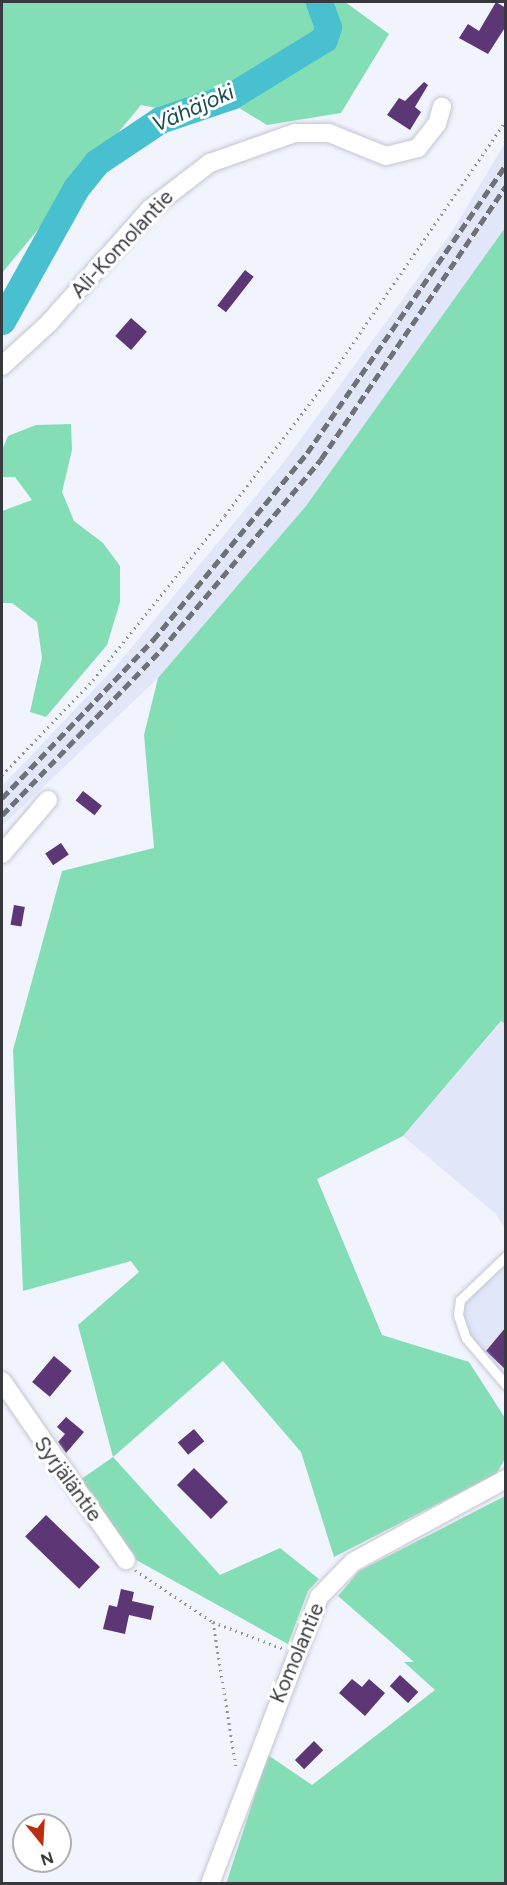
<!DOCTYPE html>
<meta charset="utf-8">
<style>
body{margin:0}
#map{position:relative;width:507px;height:1885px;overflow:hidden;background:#f1f3fd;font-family:Figtree,sans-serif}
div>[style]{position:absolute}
.built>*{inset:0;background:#e1e6f9}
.green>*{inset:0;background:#84deb5}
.river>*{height:27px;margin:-13.5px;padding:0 13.5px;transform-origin:13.5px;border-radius:13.5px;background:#48c0d0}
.building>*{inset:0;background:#5c3675;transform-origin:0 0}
.path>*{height:3px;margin-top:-1.5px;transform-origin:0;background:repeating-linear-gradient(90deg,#909299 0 1.5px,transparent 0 6px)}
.roads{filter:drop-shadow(0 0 2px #c3c6d2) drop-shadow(0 0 2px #c3c6d2)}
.lane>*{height:9px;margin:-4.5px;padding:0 4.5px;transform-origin:4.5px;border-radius:4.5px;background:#fff}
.street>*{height:18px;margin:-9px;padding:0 9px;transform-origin:9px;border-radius:9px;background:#fff}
.rail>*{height:4.5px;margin-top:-2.25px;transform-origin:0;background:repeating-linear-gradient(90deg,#6f7177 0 9px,transparent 0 13.5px)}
span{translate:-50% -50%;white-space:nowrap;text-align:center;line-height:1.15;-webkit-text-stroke:6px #fff;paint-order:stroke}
.street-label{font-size:21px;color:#38393e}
.water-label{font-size:22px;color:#184c53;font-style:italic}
.frame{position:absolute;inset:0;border:3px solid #38393e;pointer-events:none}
.north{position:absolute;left:12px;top:1813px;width:60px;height:60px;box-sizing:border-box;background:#fff;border:2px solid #afb0b2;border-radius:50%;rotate:162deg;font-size:16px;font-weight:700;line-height:24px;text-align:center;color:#38393e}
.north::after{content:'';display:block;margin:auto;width:21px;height:27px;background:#ba2f0f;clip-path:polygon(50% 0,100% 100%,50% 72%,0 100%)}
</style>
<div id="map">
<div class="built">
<div style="clip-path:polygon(505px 143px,505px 228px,495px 248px,306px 506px,158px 678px,2px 826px,2px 786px,118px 664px,284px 462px,453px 230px)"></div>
<div style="clip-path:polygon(502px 1021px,505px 1024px,505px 1229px,496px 1214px,403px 1136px)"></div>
<div style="clip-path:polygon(505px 1266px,505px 1378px,470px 1336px,463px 1315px,464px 1304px)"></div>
</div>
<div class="green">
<div style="clip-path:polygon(2px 2px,345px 2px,389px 34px,341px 113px,267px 125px,216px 94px,177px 112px,141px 105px,2px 273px)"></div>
<div style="clip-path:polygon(505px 228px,505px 1024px,501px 1021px,403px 1136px,317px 1179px,382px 1335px,469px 1362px,505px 1418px,505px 1459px,496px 1474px,334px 1557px,301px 1452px,223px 1361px,113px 1457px,220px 1575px,280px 1548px,319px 1579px,308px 1591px,288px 1644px,129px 1556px,77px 1482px,113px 1457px,78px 1325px,139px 1272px,131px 1261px,23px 1291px,13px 1050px,62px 871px,154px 848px,144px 735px,158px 678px,306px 506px)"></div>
<div style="clip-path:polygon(71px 424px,72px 450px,62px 492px,74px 521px,103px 543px,120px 566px,120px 602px,107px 645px,46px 717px,30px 712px,42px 658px,37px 622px,12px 603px,2px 603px,2px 511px,32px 500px,15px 477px,2px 477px,2px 450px,8px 436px,36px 425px)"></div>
<div style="clip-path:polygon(505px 1496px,505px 1883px,226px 1884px,268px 1755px,312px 1785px,435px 1690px,404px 1662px,414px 1662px,338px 1596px,359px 1571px)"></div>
</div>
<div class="river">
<div style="left:2px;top:321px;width:152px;rotate:-60.9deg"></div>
<div style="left:76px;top:188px;width:33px;rotate:-51deg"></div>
<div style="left:97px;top:162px;width:76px;rotate:-33.7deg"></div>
<div style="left:160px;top:120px;width:75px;rotate:-18.7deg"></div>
<div style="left:231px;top:96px;width:109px;rotate:-31.5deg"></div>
<div style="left:324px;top:39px;width:13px;rotate:-72deg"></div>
<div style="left:328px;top:27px;width:27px;rotate:-110deg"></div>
</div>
<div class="building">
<div style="clip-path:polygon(496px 2px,506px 8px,506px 26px,488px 54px,459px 38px,468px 24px,479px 31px)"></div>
<div style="clip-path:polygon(424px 82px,428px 85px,415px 107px,421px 112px,410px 130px,387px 115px,399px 98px,405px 101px)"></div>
<div style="left:245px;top:270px;width:11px;height:45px;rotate:38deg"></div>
<div style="left:131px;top:318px;width:21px;height:24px;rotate:41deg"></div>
<div style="left:83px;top:791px;width:24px;height:12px;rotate:38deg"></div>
<div style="left:61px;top:843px;width:14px;height:19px;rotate:56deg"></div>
<div style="left:14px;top:905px;width:11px;height:20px;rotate:10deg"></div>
<div style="clip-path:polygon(506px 1327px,506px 1370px,486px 1351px)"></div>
<div style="left:54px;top:1356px;width:23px;height:34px;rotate:40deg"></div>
<div style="clip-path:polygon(66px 1417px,84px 1432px,66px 1453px,58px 1442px,65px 1434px,57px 1427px)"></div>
<div style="left:194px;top:1429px;width:16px;height:21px;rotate:50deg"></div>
<div style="left:194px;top:1468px;width:48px;height:24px;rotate:45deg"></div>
<div style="left:46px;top:1515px;width:75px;height:30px;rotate:44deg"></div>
<div style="clip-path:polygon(121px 1589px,134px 1592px,132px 1601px,154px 1606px,151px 1620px,129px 1615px,125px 1634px,103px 1629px,109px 1605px,117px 1607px)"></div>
<div style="left:400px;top:1675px;width:25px;height:15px;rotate:43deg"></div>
<div style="clip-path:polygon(352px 1679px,362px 1687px,369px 1679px,385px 1693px,365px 1716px,339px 1693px)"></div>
<div style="left:314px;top:1741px;width:13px;height:27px;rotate:45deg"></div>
</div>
<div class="path">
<div style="left:2px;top:775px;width:132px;rotate:-46.2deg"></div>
<div style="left:93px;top:680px;width:211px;rotate:-51.3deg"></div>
<div style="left:225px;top:515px;width:172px;rotate:-52.8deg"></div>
<div style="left:329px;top:378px;width:313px;rotate:-55.5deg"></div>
<div style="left:135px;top:1570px;width:94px;rotate:33.7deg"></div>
<div style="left:213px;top:1622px;width:148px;rotate:81deg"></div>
<div style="left:213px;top:1622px;width:76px;rotate:20.8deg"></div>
</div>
<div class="roads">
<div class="lane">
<div style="left:506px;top:1256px;width:64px;rotate:136.3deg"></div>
<div style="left:460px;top:1300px;width:15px;rotate:98deg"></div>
<div style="left:458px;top:1315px;width:24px;rotate:71deg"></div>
<div style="left:466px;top:1338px;width:62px;rotate:49.6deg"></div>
</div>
<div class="street">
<div style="left:2px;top:366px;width:64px;rotate:-42.5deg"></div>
<div style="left:49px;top:323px;width:152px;rotate:-48.5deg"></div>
<div style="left:150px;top:209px;width:76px;rotate:-37.5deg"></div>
<div style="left:210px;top:163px;width:90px;rotate:-19.4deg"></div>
<div style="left:295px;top:133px;width:34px"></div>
<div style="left:329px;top:133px;width:61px;rotate:22deg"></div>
<div style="left:386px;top:156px;width:33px;rotate:-14deg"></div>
<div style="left:418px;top:148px;width:31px;rotate:-52deg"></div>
<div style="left:437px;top:124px;width:18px;rotate:-74deg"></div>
<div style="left:2px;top:854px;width:71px;rotate:-49.6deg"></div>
<div style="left:2px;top:1381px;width:218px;rotate:55.3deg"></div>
<div style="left:210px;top:1884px;width:307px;rotate:-69.2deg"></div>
<div style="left:319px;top:1597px;width:49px;rotate:-45.8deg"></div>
<div style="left:353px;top:1562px;width:174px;rotate:-28.5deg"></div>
</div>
</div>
<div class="rail">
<div style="left:2px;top:798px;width:219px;rotate:-46.3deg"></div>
<div style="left:153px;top:640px;width:242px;rotate:-50.5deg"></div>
<div style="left:307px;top:453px;width:351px;rotate:-55.4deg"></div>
<div style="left:2px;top:815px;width:229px;rotate:-46.1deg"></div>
<div style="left:161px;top:650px;width:249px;rotate:-50deg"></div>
<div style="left:321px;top:459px;width:330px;rotate:-55.9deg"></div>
</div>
<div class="street-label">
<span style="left:122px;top:244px;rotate:-47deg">Ali-Komolantie</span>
<span style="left:68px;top:1479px;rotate:54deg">Syrjäläntie</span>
<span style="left:297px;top:1653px;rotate:-67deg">Komolantie</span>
</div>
<div class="water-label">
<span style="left:193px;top:108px;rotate:-24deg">Vähäjoki</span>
</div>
<div class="frame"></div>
<div class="north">N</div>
</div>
